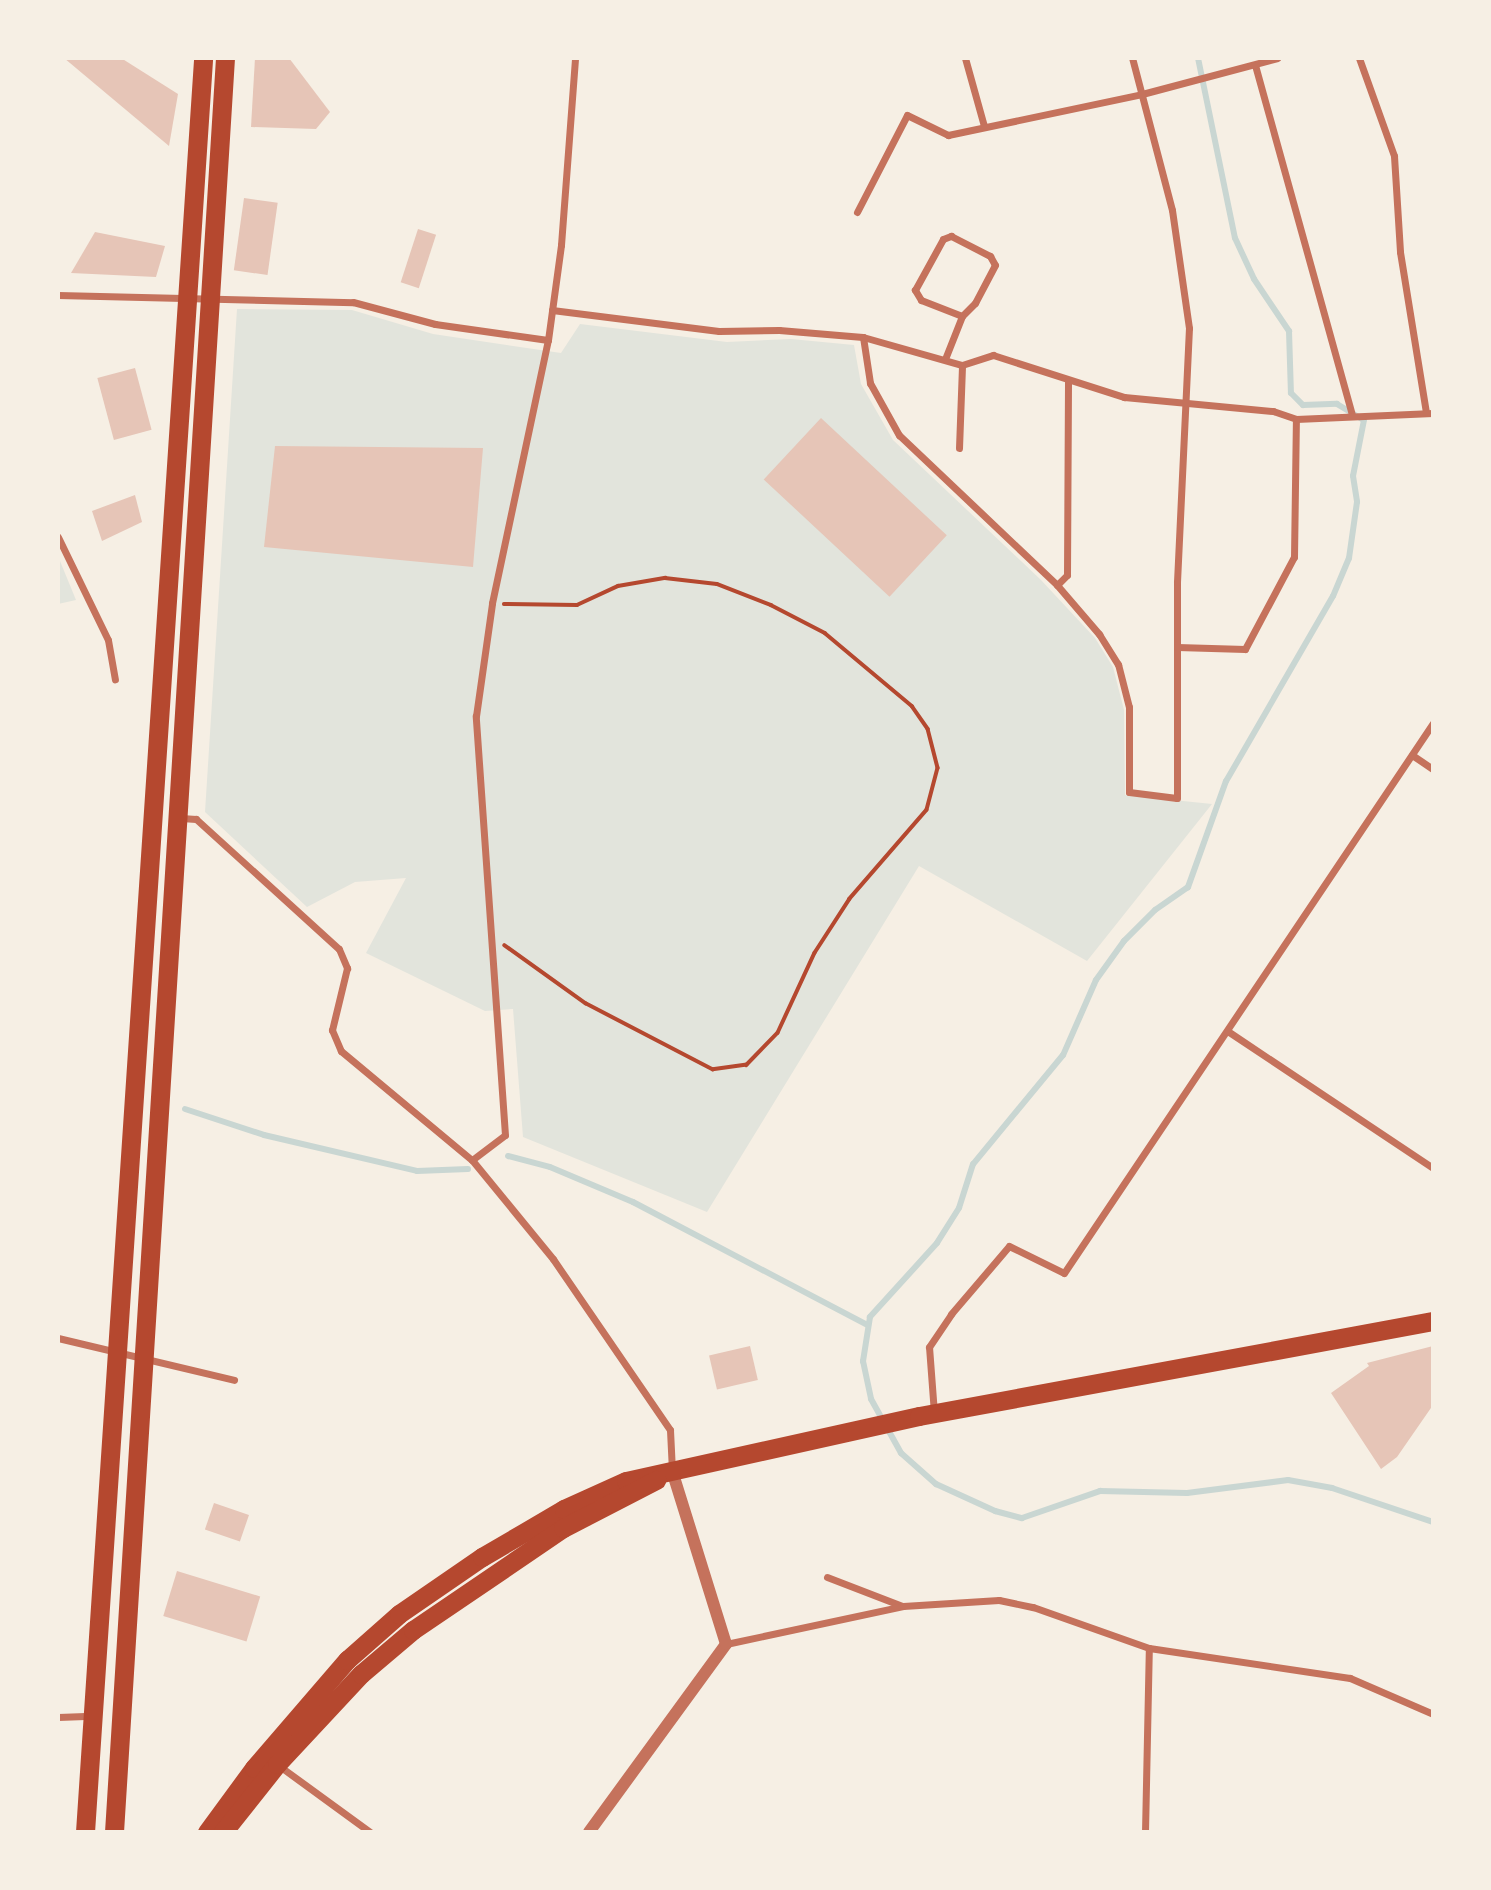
<!DOCTYPE html>
<style>
body{margin:0}
#map{position:relative;width:1491px;height:1890px;overflow:hidden;background:#f6efe4;font-family:"Alegreya Sans",sans-serif}
div>[style]{position:absolute}
.green>*{inset:0;background:#e2e4dc}
.stream>*{height:6px;margin:-3px;padding:0 3px;transform-origin:3px;border-radius:3px;background:#c9d6d2}
.building>*{inset:0;background:#e6c5b7;transform-origin:0 0}
.path>*{height:3.5px;margin:-1.75px;padding:0 1.75px;transform-origin:1.75px;border-radius:1.75px;background:#b5482f}
.minor>*{height:7px;margin:-3.5px;padding:0 3.5px;transform-origin:3.5px;border-radius:3.5px;background:#c5725c}
.tertiary>*{height:12px;margin:-6px;padding:0 6px;transform-origin:6px;border-radius:6px;background:#c5725c}
.trunk>*{height:19px;margin:-9.5px;padding:0 9.5px;transform-origin:9.5px;border-radius:9.5px;background:#b5482f}
span{translate:-50% -50%;white-space:nowrap;text-align:center;line-height:1.15;-webkit-text-stroke:7px #f6efe4;paint-order:stroke}
.frame{position:absolute;inset:0;border:60px solid #f6efe4;pointer-events:none}
</style>
<div id="map">
<div class="green">
<div style="clip-path:polygon(237px 309px,352px 310px,433px 334px,561px 353px,580px 324px,727px 342px,791px 339px,854px 345px,861px 384px,893px 440px,1041px 580px,1095px 638px,1113px 667px,1124px 710px,1125px 795px,1212px 804px,1087px 961px,919px 866px,707px 1212px,523px 1137px,513px 1009px,485px 1011px,366px 953px,406px 878px,355px 882px,307px 907px,205px 812px)"></div>
<div style="clip-path:polygon(58px 559px,60px 561px,76px 600px,58px 604px)"></div>
</div>
<div class="stream">
<div style="left:1198px;top:58px;width:184px;rotate:78.4deg"></div>
<div style="left:1235px;top:238px;width:45px;rotate:65.1deg"></div>
<div style="left:1254px;top:279px;width:63px;rotate:56.1deg"></div>
<div style="left:1289px;top:331px;width:62px;rotate:88.2deg"></div>
<div style="left:1291px;top:393px;width:17px;rotate:45deg"></div>
<div style="left:1303px;top:405px;width:34px;rotate:-2deg"></div>
<div style="left:1337px;top:404px;width:31px;rotate:31deg"></div>
<div style="left:1364px;top:420px;width:57px;rotate:101.1deg"></div>
<div style="left:1353px;top:476px;width:26px;rotate:81deg"></div>
<div style="left:1357px;top:502px;width:57px;rotate:98.1deg"></div>
<div style="left:1349px;top:558px;width:41px;rotate:112.8deg"></div>
<div style="left:1333px;top:596px;width:214px;rotate:120deg"></div>
<div style="left:1226px;top:781px;width:113px;rotate:109.7deg"></div>
<div style="left:1188px;top:887px;width:40px;rotate:145.1deg"></div>
<div style="left:1155px;top:910px;width:44px;rotate:135deg"></div>
<div style="left:1124px;top:941px;width:48px;rotate:125.7deg"></div>
<div style="left:1096px;top:980px;width:82px;rotate:113.7deg"></div>
<div style="left:1063px;top:1055px;width:141px;rotate:129.5deg"></div>
<div style="left:973px;top:1164px;width:46px;rotate:107.7deg"></div>
<div style="left:959px;top:1208px;width:41px;rotate:122.2deg"></div>
<div style="left:937px;top:1243px;width:100px;rotate:132.2deg"></div>
<div style="left:870px;top:1317px;width:45px;rotate:99deg"></div>
<div style="left:863px;top:1361px;width:39px;rotate:78deg"></div>
<div style="left:871px;top:1399px;width:62px;rotate:60.9deg"></div>
<div style="left:901px;top:1453px;width:47px;rotate:41.5deg"></div>
<div style="left:936px;top:1484px;width:65px;rotate:24.6deg"></div>
<div style="left:995px;top:1511px;width:28px;rotate:15deg"></div>
<div style="left:1022px;top:1518px;width:83px;rotate:-19.1deg"></div>
<div style="left:1100px;top:1491px;width:87px;rotate:1.3deg"></div>
<div style="left:1187px;top:1493px;width:102px;rotate:-7.3deg"></div>
<div style="left:1288px;top:1480px;width:45px;rotate:10.3deg"></div>
<div style="left:1332px;top:1488px;width:107px;rotate:18.6deg"></div>
<div style="left:185px;top:1109px;width:83px;rotate:18.2deg"></div>
<div style="left:264px;top:1135px;width:157px;rotate:13.2deg"></div>
<div style="left:417px;top:1171px;width:51px;rotate:-2.2deg"></div>
<div style="left:508px;top:1156px;width:43px;rotate:14.7deg"></div>
<div style="left:550px;top:1167px;width:90px;rotate:22.9deg"></div>
<div style="left:633px;top:1202px;width:264px;rotate:27.7deg"></div>
</div>
<div class="building">
<div style="clip-path:polygon(64px 58px,121px 58px,178px 94px,169px 146px)"></div>
<div style="clip-path:polygon(255px 58px,289px 58px,330px 112px,316px 129px,251px 127px)"></div>
<div style="left:244px;top:198px;width:34px;height:73px;rotate:8deg"></div>
<div style="left:418px;top:229px;width:19px;height:56px;rotate:18deg"></div>
<div style="clip-path:polygon(95px 232px,165px 246px,156px 277px,71px 273px)"></div>
<div style="left:135px;top:368px;width:64px;height:39px;rotate:75deg"></div>
<div style="left:821px;top:418px;width:172px;height:84px;rotate:43deg"></div>
<div style="clip-path:polygon(275px 446px,483px 448px,473px 567px,264px 547px)"></div>
<div style="clip-path:polygon(135px 495px,142px 522px,102px 541px,92px 511px)"></div>
<div style="left:750px;top:1346px;width:35px;height:42px;rotate:77deg"></div>
<div style="clip-path:polygon(1433px 1346px,1433px 1405px,1397px 1457px,1381px 1469px,1331px 1393px,1369px 1366px,1367px 1363px)"></div>
<div style="left:214px;top:1503px;width:37px;height:28px;rotate:19deg"></div>
<div style="left:177px;top:1571px;width:87px;height:47px;rotate:17deg"></div>
</div>
<div class="path">
<div style="left:504px;top:604px;width:73px;rotate:0.8deg"></div>
<div style="left:577px;top:605px;width:45px;rotate:-24.9deg"></div>
<div style="left:618px;top:586px;width:48px;rotate:-9.7deg"></div>
<div style="left:665px;top:578px;width:52px;rotate:6.6deg"></div>
<div style="left:717px;top:584px;width:58px;rotate:21.3deg"></div>
<div style="left:771px;top:605px;width:61px;rotate:27.4deg"></div>
<div style="left:825px;top:633px;width:114px;rotate:40deg"></div>
<div style="left:912px;top:706px;width:28px;rotate:55deg"></div>
<div style="left:928px;top:729px;width:40px;rotate:75.6deg"></div>
<div style="left:938px;top:768px;width:43px;rotate:104.7deg"></div>
<div style="left:927px;top:810px;width:118px;rotate:130.9deg"></div>
<div style="left:850px;top:899px;width:64px;rotate:122.9deg"></div>
<div style="left:815px;top:953px;width:88px;rotate:114.8deg"></div>
<div style="left:778px;top:1033px;width:45px;rotate:134.1deg"></div>
<div style="left:747px;top:1065px;width:34px;rotate:172deg"></div>
<div style="left:713px;top:1070px;width:143px;rotate:-152.5deg"></div>
<div style="left:586px;top:1004px;width:100px;rotate:-144.4deg"></div>
</div>
<div class="minor">
<div style="left:965px;top:58px;width:71px;rotate:74.4deg"></div>
<div style="left:1359px;top:58px;width:104px;rotate:70.3deg"></div>
<div style="left:1394px;top:156px;width:96px;rotate:86.4deg"></div>
<div style="left:1400px;top:252px;width:162px;rotate:80.8deg"></div>
<div style="left:1255px;top:65px;width:362px;rotate:74.5deg"></div>
<div style="left:857px;top:212px;width:109px;rotate:-62.7deg"></div>
<div style="left:907px;top:115px;width:46px;rotate:26deg"></div>
<div style="left:948px;top:135px;width:198px;rotate:-11.9deg"></div>
<div style="left:1142px;top:94px;width:140px;rotate:-14.9deg"></div>
<div style="left:58px;top:295px;width:295px;rotate:1.4deg"></div>
<div style="left:353px;top:302px;width:85px;rotate:15deg"></div>
<div style="left:435px;top:324px;width:114px;rotate:8.1deg"></div>
<div style="left:548px;top:340px;width:96px;rotate:-82.2deg"></div>
<div style="left:561px;top:245px;width:188px;rotate:-85.7deg"></div>
<div style="left:552px;top:310px;width:168px;rotate:7.2deg"></div>
<div style="left:719px;top:331px;width:60px;rotate:-1deg"></div>
<div style="left:779px;top:330px;width:84px;rotate:4.8deg"></div>
<div style="left:863px;top:337px;width:47px;rotate:81.3deg"></div>
<div style="left:870px;top:383px;width:60px;rotate:60.9deg"></div>
<div style="left:899px;top:435px;width:218px;rotate:43.5deg"></div>
<div style="left:1057px;top:585px;width:65px;rotate:49.4deg"></div>
<div style="left:1099px;top:634px;width:36px;rotate:58deg"></div>
<div style="left:1118px;top:664px;width:44px;rotate:75.7deg"></div>
<div style="left:1129px;top:707px;width:85px;rotate:90deg"></div>
<div style="left:1129px;top:792px;width:48px;rotate:7.1deg"></div>
<div style="left:1177px;top:798px;width:216px;rotate:-90deg"></div>
<div style="left:1177px;top:582px;width:254px;rotate:-87.3deg"></div>
<div style="left:1189px;top:328px;width:119px;rotate:-98.2deg"></div>
<div style="left:1172px;top:210px;width:157px;rotate:-104.7deg"></div>
<div style="left:863px;top:337px;width:103px;rotate:15.8deg"></div>
<div style="left:962px;top:365px;width:33px;rotate:-18deg"></div>
<div style="left:993px;top:355px;width:138px;rotate:17.8deg"></div>
<div style="left:1124px;top:397px;width:150px;rotate:5.4deg"></div>
<div style="left:1273px;top:411px;width:24px;rotate:19deg"></div>
<div style="left:1296px;top:419px;width:137px;rotate:-2.5deg"></div>
<div style="left:945px;top:359px;width:46px;rotate:-68.4deg"></div>
<div style="left:962px;top:316px;width:44px;rotate:-158.7deg"></div>
<div style="left:921px;top:300px;width:12px;rotate:-121deg"></div>
<div style="left:915px;top:290px;width:58px;rotate:-61.2deg"></div>
<div style="left:943px;top:239px;width:9px;rotate:-21deg"></div>
<div style="left:951px;top:236px;width:44px;rotate:27.1deg"></div>
<div style="left:990px;top:256px;width:10px;rotate:61deg"></div>
<div style="left:995px;top:265px;width:43px;rotate:117.8deg"></div>
<div style="left:975px;top:303px;width:18px;rotate:135deg"></div>
<div style="left:959px;top:448px;width:83px;rotate:-87.9deg"></div>
<div style="left:58px;top:537px;width:114px;rotate:64.1deg"></div>
<div style="left:108px;top:640px;width:40px;rotate:80deg"></div>
<div style="left:1057px;top:585px;width:14px;rotate:-45deg"></div>
<div style="left:1067px;top:575px;width:194px;rotate:-89.7deg"></div>
<div style="left:1177px;top:647px;width:68px;rotate:1.7deg"></div>
<div style="left:1245px;top:649px;width:104px;rotate:-62deg"></div>
<div style="left:1294px;top:557px;width:138px;rotate:-89.2deg"></div>
<div style="left:1412px;top:755px;width:25px;rotate:34deg"></div>
<div style="left:181px;top:818px;width:15px;rotate:4deg"></div>
<div style="left:196px;top:819px;width:193px;rotate:42.3deg"></div>
<div style="left:339px;top:949px;width:21px;rotate:67deg"></div>
<div style="left:347px;top:968px;width:64px;rotate:103.6deg"></div>
<div style="left:332px;top:1030px;width:23px;rotate:67deg"></div>
<div style="left:341px;top:1051px;width:170px;rotate:39.8deg"></div>
<div style="left:472px;top:1160px;width:128px;rotate:50.7deg"></div>
<div style="left:553px;top:1259px;width:207px;rotate:55.6deg"></div>
<div style="left:670px;top:1430px;width:41px;rotate:87.2deg"></div>
<div style="left:1229px;top:1032px;width:245px;rotate:33.7deg"></div>
<div style="left:472px;top:1160px;width:41px;rotate:-37.1deg"></div>
<div style="left:505px;top:1135px;width:420px;rotate:-94deg"></div>
<div style="left:476px;top:716px;width:114px;rotate:-81.9deg"></div>
<div style="left:492px;top:603px;width:269px;rotate:-78deg"></div>
<div style="left:58px;top:1338px;width:181px;rotate:13.4deg"></div>
<div style="left:934px;top:1413px;width:66px;rotate:-94.3deg"></div>
<div style="left:929px;top:1347px;width:40px;rotate:-56deg"></div>
<div style="left:951px;top:1314px;width:89px;rotate:-49.5deg"></div>
<div style="left:1009px;top:1246px;width:61px;rotate:26.1deg"></div>
<div style="left:1064px;top:1273px;width:662px;rotate:-56.14deg"></div>
<div style="left:827px;top:1577px;width:80px;rotate:21.1deg"></div>
<div style="left:726px;top:1644px;width:181px;rotate:-12.1deg"></div>
<div style="left:903px;top:1606px;width:96px;rotate:-3.6deg"></div>
<div style="left:999px;top:1600px;width:35px;rotate:12deg"></div>
<div style="left:1033px;top:1607px;width:123px;rotate:19.5deg"></div>
<div style="left:1149px;top:1648px;width:203px;rotate:8.5deg"></div>
<div style="left:1350px;top:1678px;width:90px;rotate:23.4deg"></div>
<div style="left:58px;top:1717px;width:34px;rotate:-2deg"></div>
<div style="left:278px;top:1765px;width:114px;rotate:36.1deg"></div>
<div style="left:1145px;top:1832px;width:184px;rotate:-88.8deg"></div>
</div>
<div class="tertiary">
<div style="left:589px;top:1832px;width:233px;rotate:-53.9deg"></div>
<div style="left:726px;top:1644px;width:181px;rotate:-107.3deg"></div>
</div>
<div class="trunk">
<div style="left:85px;top:1832px;width:1778px;rotate:-86.19deg"></div>
<div style="left:114px;top:1832px;width:1777px;rotate:-86.42deg"></div>
<div style="left:207px;top:1832px;width:79px;rotate:-53.7deg"></div>
<div style="left:254px;top:1768px;width:143px;rotate:-49.3deg"></div>
<div style="left:347px;top:1660px;width:69px;rotate:-41.5deg"></div>
<div style="left:399px;top:1614px;width:101px;rotate:-34.5deg"></div>
<div style="left:482px;top:1557px;width:95px;rotate:-30.3deg"></div>
<div style="left:564px;top:1509px;width:68px;rotate:-24.3deg"></div>
<div style="left:626px;top:1481px;width:300px;rotate:-12.5deg"></div>
<div style="left:919px;top:1416px;width:523px;rotate:-10.47deg"></div>
<div style="left:223px;top:1832px;width:87px;rotate:-51.5deg"></div>
<div style="left:277px;top:1764px;width:123px;rotate:-47deg"></div>
<div style="left:361px;top:1674px;width:68px;rotate:-40.2deg"></div>
<div style="left:413px;top:1630px;width:181px;rotate:-34.2deg"></div>
<div style="left:563px;top:1528px;width:105px;rotate:-27.3deg"></div>
</div>
<div class="frame"></div>
</div>
